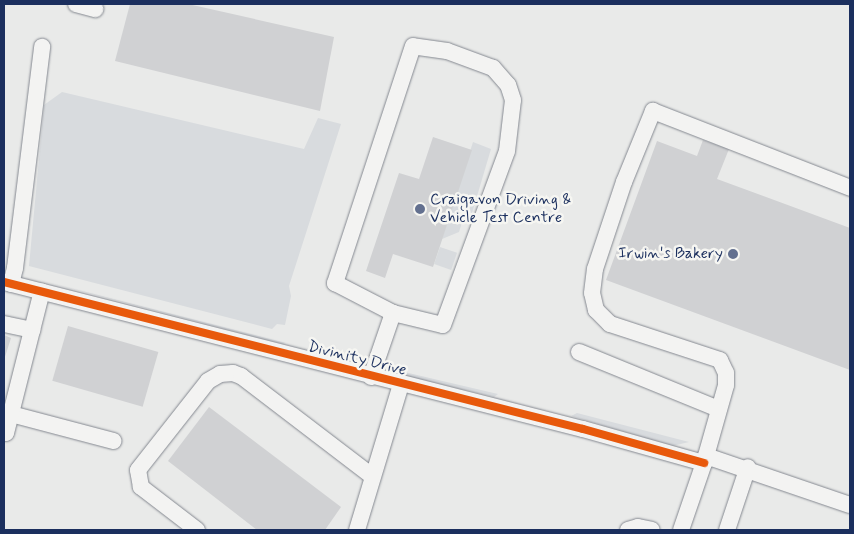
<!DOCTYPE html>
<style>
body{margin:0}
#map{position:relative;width:854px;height:534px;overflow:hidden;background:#e9eae9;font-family:Mynerve,sans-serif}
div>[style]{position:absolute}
.green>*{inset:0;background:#d8dbde;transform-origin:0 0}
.building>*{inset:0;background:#d0d1d3;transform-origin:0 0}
.roads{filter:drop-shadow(0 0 1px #848890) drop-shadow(0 0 1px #848890)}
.minor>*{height:16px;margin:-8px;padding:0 8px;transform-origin:8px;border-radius:8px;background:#f3f3f2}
.cycleway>*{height:8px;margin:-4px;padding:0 4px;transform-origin:4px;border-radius:4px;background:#e8590c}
.dots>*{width:14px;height:14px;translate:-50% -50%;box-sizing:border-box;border:2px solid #f6f6f2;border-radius:50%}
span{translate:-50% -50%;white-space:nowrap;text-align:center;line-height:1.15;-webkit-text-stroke:5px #f6f6f2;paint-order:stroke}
.poi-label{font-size:16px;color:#1b2f5e}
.left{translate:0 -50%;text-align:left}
.right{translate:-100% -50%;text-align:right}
.street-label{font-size:16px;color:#1b2f5e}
.frame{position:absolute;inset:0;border:5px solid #1b2f5e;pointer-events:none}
</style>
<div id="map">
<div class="green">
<div style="clip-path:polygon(62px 92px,304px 149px,318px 118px,341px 124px,289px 286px,291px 296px,285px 325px,277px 324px,272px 329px,29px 266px,44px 105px)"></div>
<div style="clip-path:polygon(473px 142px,491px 149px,472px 213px,465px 213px,459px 232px,442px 239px)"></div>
<div style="left:440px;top:247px;width:18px;height:18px;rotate:19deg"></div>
<div style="clip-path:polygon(39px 280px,286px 343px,282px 344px)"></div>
<div style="clip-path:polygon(400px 371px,498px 394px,494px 397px,406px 376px)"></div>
<div style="clip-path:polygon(577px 413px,689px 442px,672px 446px,571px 416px)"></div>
</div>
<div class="building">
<div style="clip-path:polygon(130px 4px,188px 4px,334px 37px,320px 111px,115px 61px)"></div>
<div style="clip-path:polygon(433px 137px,472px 150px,433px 267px,393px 254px,385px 278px,366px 271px,399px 173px,419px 179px)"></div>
<div style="clip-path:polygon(703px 140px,729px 149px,717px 179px,850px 228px,850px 370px,606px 280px,657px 141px,697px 156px)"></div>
<div style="left:68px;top:326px;width:94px;height:57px;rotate:16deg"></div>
<div style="clip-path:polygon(4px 335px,11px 338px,4px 360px)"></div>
<div style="clip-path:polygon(209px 407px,341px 507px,325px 530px,257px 530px,168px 461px)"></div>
</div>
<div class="roads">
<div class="minor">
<div style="left:76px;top:4px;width:20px;rotate:15deg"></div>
<div style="left:4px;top:282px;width:597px;rotate:14.25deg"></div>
<div style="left:583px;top:429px;width:126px;rotate:15.7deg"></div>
<div style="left:11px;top:284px;width:16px;rotate:-76deg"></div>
<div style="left:15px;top:268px;width:223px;rotate:-83deg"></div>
<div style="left:4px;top:324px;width:29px;rotate:12deg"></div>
<div style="left:579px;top:352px;width:151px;rotate:22.2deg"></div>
<div style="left:371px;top:377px;width:68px;rotate:-71deg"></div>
<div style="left:393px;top:313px;width:51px;rotate:13.5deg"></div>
<div style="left:443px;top:325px;width:185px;rotate:-69.8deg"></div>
<div style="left:507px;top:151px;width:51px;rotate:-83.3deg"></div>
<div style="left:513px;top:100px;width:16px;rotate:-108deg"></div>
<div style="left:508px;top:85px;width:23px;rotate:-131deg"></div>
<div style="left:493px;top:68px;width:49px;rotate:-159.7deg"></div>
<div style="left:447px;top:51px;width:34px;rotate:-172deg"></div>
<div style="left:413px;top:46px;width:250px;rotate:108.2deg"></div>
<div style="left:335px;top:283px;width:65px;rotate:27.3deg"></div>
<div style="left:11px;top:414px;width:106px;rotate:14.8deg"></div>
<div style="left:4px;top:432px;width:2px;rotate:27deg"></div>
<div style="left:6px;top:433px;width:146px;rotate:-75.8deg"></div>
<div style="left:706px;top:456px;width:152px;rotate:18.8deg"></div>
<div style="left:197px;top:530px;width:71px;rotate:-142.5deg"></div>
<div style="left:141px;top:487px;width:17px;rotate:-100deg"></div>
<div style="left:138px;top:470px;width:113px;rotate:-51.8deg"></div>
<div style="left:208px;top:381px;width:14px;rotate:-30deg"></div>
<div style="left:220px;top:374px;width:13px;rotate:-4deg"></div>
<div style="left:233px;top:373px;width:9px;rotate:21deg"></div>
<div style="left:241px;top:376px;width:165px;rotate:37.4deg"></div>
<div style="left:357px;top:530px;width:152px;rotate:-73.2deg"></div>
<div style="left:628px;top:530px;width:10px;rotate:-17deg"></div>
<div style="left:638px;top:527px;width:14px;rotate:12deg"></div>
<div style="left:681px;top:530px;width:71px;rotate:-71.1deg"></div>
<div style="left:704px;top:463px;width:81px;rotate:-74.2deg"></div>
<div style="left:726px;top:385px;width:12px;rotate:-90deg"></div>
<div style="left:726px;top:373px;width:14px;rotate:-115deg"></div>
<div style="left:720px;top:360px;width:116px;rotate:-161.9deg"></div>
<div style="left:610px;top:324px;width:20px;rotate:-135deg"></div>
<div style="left:596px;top:310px;width:17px;rotate:-103deg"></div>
<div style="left:592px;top:293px;width:24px;rotate:-83deg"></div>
<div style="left:595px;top:269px;width:92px;rotate:-71.6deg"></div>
<div style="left:624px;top:182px;width:77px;rotate:-67.8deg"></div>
<div style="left:653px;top:111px;width:212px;rotate:21.3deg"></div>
<div style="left:727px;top:530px;width:66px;rotate:-71.6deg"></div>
</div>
</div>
<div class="cycleway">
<div style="left:4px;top:282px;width:597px;rotate:14.25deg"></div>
<div style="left:583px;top:429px;width:126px;rotate:15.7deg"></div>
</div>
<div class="dots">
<div style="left:420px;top:209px;background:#63708f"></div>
<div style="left:733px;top:254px;background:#63708f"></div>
</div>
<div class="poi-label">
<span class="left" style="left:430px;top:209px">Craigavon Driving &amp;<br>Vehicle Test Centre</span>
<span class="right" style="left:723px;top:254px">Irwin's Bakery</span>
</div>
<div class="street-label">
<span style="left:357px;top:359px;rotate:14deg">Divinity Drive</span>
</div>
<div class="frame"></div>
</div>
